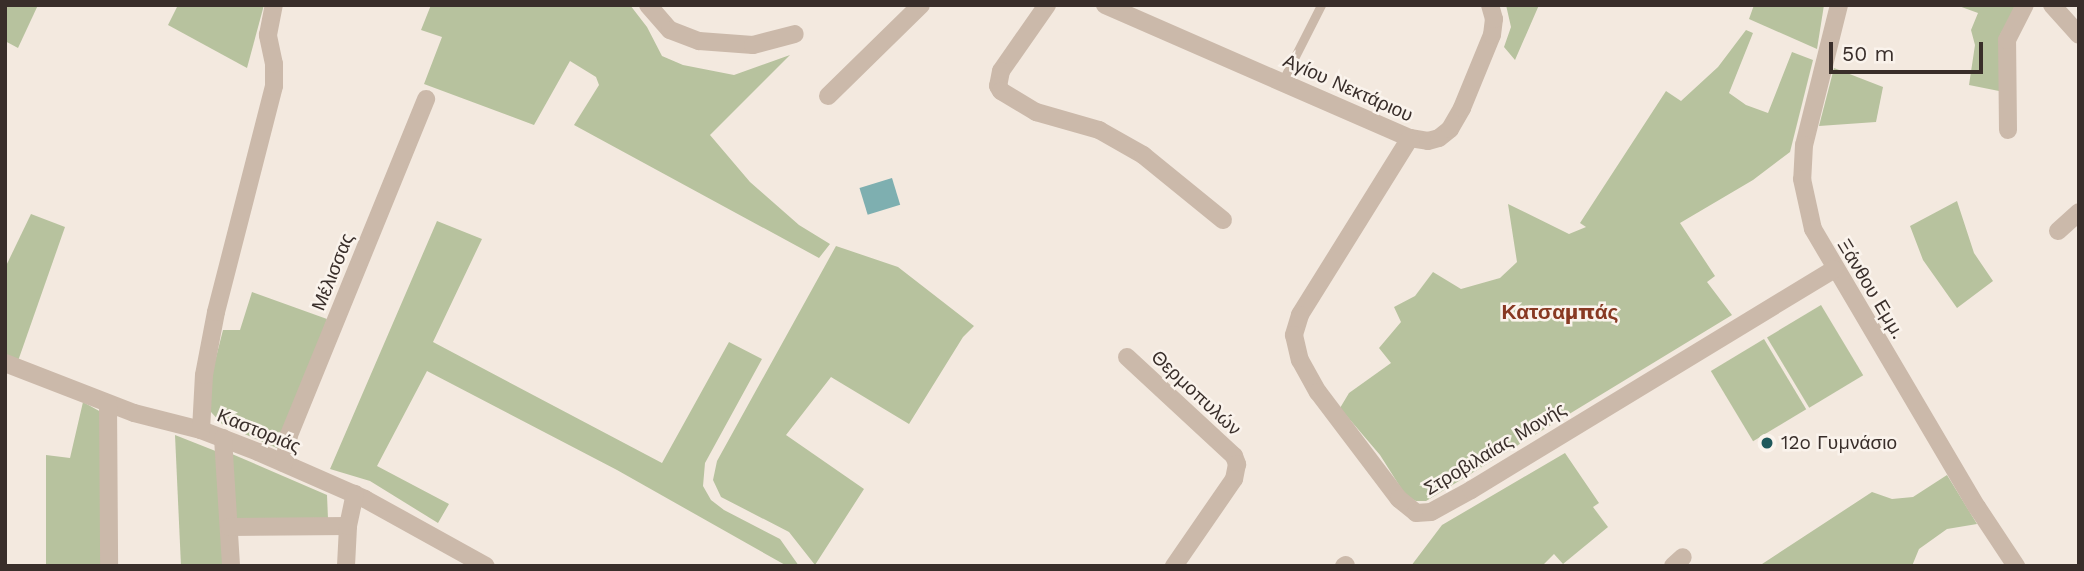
<!DOCTYPE html>
<meta charset="utf-8">
<style>
body{margin:0}
#map{position:relative;width:2084px;height:571px;overflow:hidden;background:#f3e9df;font-family:"Work Sans",sans-serif}
div>[style]{position:absolute}
.green>*{inset:0;background:#b7c29e;transform-origin:0 0}
.water>*{inset:0;background:#7eafb0;transform-origin:0 0}
.lane>*{height:9px;margin:-4.5px;padding:0 4.5px;transform-origin:4.5px;border-radius:4.5px;background:#cbb9aa}
.street>*{height:18px;margin:-9px;padding:0 9px;transform-origin:9px;border-radius:9px;background:#cbb9aa}
.dots>*{width:19px;height:19px;translate:-50% -50%;box-sizing:border-box;border:4px solid #faf3ec;border-radius:50%}
span{translate:-50% -50%;white-space:nowrap;text-align:center;line-height:1.15;-webkit-text-stroke:5px #faf3ec;paint-order:stroke}
.street-label{font-size:19px;color:#392e2a}
.poi-label{font-size:19px;color:#392e2a}
.left{translate:0 -50%;text-align:left}
.neighbourhood-label{font-size:21px;color:#883922;font-weight:700}
.frame{position:absolute;inset:0;border:7px solid #392e2a;pointer-events:none}
.scale{position:absolute;left:1829px;top:42px;width:154px;height:32px;box-sizing:border-box;border:4px solid #392e2a;border-top:0;padding-left:9px;font-size:21px;line-height:24px;white-space:nowrap;color:#392e2a;-webkit-text-stroke:5px #faf3ec;paint-order:stroke}
</style>
<div id="map">
<div class="green">
<div style="clip-path:polygon(5px 5px,38px 5px,18px 48px,5px 41px)"></div>
<div style="clip-path:polygon(178px 5px,264px 5px,247px 68px,168px 25px)"></div>
<div style="clip-path:polygon(431px 5px,630px 5px,647px 27px,662px 56px,683px 65px,734px 75px,790px 55px,710px 135px,750px 182px,799px 225px,830px 244px,819px 258px,574px 125px,599px 85px,596px 77px,570px 61px,534px 125px,424px 84px,442px 37px,421px 30px)"></div>
<div style="clip-path:polygon(1506px 5px,1539px 5px,1515px 60px,1504px 47px,1511px 27px)"></div>
<div style="clip-path:polygon(1754px 5px,1824px 5px,1817px 49px,1749px 19px)"></div>
<div style="clip-path:polygon(1956px 5px,2017px 5px,2000px 35px,1999px 91px,1969px 85px,1975px 45px,1971px 30px,1978px 13px)"></div>
<div style="clip-path:polygon(1746px 30px,1753px 33px,1729px 93px,1746px 105px,1768px 113px,1792px 52px,1813px 60px,1790px 152px,1753px 180px,1680px 223px,1715px 276px,1707px 282px,1732px 315px,1426px 501px,1416px 501px,1406px 496px,1380px 455px,1340px 408px,1349px 393px,1391px 363px,1379px 348px,1401px 322px,1394px 307px,1415px 296px,1433px 272px,1461px 289px,1500px 278px,1517px 262px,1508px 204px,1569px 234px,1586px 227px,1580px 223px,1666px 91px,1681px 101px,1718px 67px)"></div>
<div style="clip-path:polygon(1834px 68px,1883px 87px,1876px 122px,1819px 126px)"></div>
<div style="clip-path:polygon(1957px 201px,1974px 253px,1993px 281px,1957px 308px,1923px 260px,1910px 226px)"></div>
<div style="clip-path:polygon(31px 214px,65px 227px,18px 361px,5px 356px,5px 268px)"></div>
<div style="clip-path:polygon(437px 221px,482px 239px,433px 342px,662px 463px,729px 342px,762px 359px,705px 463px,703px 486px,711px 500px,724px 510px,780px 539px,799px 566px,787px 566px,617px 470px,427px 371px,377px 466px,449px 504px,438px 523px,370px 481px,330px 469px)"></div>
<div style="clip-path:polygon(836px 246px,898px 267px,974px 326px,963px 337px,909px 424px,831px 377px,786px 435px,864px 489px,815px 565px,789px 532px,721px 497px,713px 480px,717px 461px)"></div>
<div style="clip-path:polygon(252px 292px,327px 319px,279px 449px,222px 424px,211px 412px,209px 397px,212px 373px,223px 330px,240px 330px)"></div>
<div style="left:1821px;top:305px;width:82px;height:63px;rotate:59deg"></div>
<div style="left:1764px;top:339px;width:82px;height:62px;rotate:59deg"></div>
<div style="clip-path:polygon(83px 402px,101px 412px,104px 566px,46px 566px,46px 455px,70px 458px)"></div>
<div style="clip-path:polygon(175px 435px,218px 452px,224px 566px,181px 566px)"></div>
<div style="clip-path:polygon(1565px 453px,1599px 503px,1593px 507px,1608px 527px,1563px 564px,1554px 554px,1542px 566px,1411px 566px,1442px 525px)"></div>
<div style="clip-path:polygon(232px 454px,327px 495px,328px 519px,232px 521px)"></div>
<div style="clip-path:polygon(1947px 475px,1977px 524px,1947px 529px,1919px 549px,1912px 566px,1759px 566px,1872px 492px,1892px 499px,1913px 497px)"></div>
</div>
<div class="water">
<div style="left:892px;top:178px;width:28px;height:34px;rotate:73deg"></div>
</div>
<div class="lane">
<div style="left:1282px;top:82px;width:86px;rotate:-63.1deg"></div>
</div>
<div class="street">
<div style="left:648px;top:5px;width:33px;rotate:49deg"></div>
<div style="left:670px;top:30px;width:31px;rotate:21deg"></div>
<div style="left:699px;top:41px;width:54px;rotate:4.2deg"></div>
<div style="left:753px;top:45px;width:43px;rotate:-14.7deg"></div>
<div style="left:1047px;top:5px;width:80px;rotate:124.9deg"></div>
<div style="left:1001px;top:71px;width:15px;rotate:101deg"></div>
<div style="left:998px;top:86px;width:6px;rotate:59deg"></div>
<div style="left:1001px;top:91px;width:41px;rotate:31deg"></div>
<div style="left:1036px;top:112px;width:66px;rotate:15.9deg"></div>
<div style="left:1099px;top:130px;width:51px;rotate:29.6deg"></div>
<div style="left:1143px;top:155px;width:103px;rotate:39.1deg"></div>
<div style="left:1105px;top:5px;width:333px;rotate:23.6deg"></div>
<div style="left:1410px;top:138px;width:18px;rotate:9deg"></div>
<div style="left:1428px;top:141px;width:11px;rotate:-15deg"></div>
<div style="left:1439px;top:138px;width:14px;rotate:-39deg"></div>
<div style="left:1450px;top:129px;width:24px;rotate:-60deg"></div>
<div style="left:1462px;top:108px;width:79px;rotate:-67.7deg"></div>
<div style="left:1492px;top:35px;width:16px;rotate:-83deg"></div>
<div style="left:1494px;top:19px;width:15px;rotate:-106deg"></div>
<div style="left:1839px;top:5px;width:144px;rotate:104deg"></div>
<div style="left:1804px;top:145px;width:34px;rotate:93deg"></div>
<div style="left:1802px;top:179px;width:51px;rotate:77.6deg"></div>
<div style="left:1813px;top:229px;width:323px;rotate:59.5deg"></div>
<div style="left:1977px;top:507px;width:71px;rotate:56.5deg"></div>
<div style="left:2052px;top:5px;width:40px;rotate:48deg"></div>
<div style="left:828px;top:96px;width:130px;rotate:-44.4deg"></div>
<div style="left:2008px;top:130px;width:90px;rotate:-90.6deg"></div>
<div style="left:2007px;top:40px;width:39px;rotate:-63deg"></div>
<div style="left:1410px;top:138px;width:208px;rotate:121.9deg"></div>
<div style="left:1300px;top:315px;width:21px;rotate:107deg"></div>
<div style="left:1294px;top:335px;width:26px;rotate:77deg"></div>
<div style="left:1300px;top:360px;width:37px;rotate:61deg"></div>
<div style="left:1318px;top:392px;width:134px;rotate:52.9deg"></div>
<div style="left:1399px;top:499px;width:22px;rotate:39deg"></div>
<div style="left:1416px;top:513px;width:15px;rotate:-4deg"></div>
<div style="left:1431px;top:512px;width:46px;rotate:-28.8deg"></div>
<div style="left:1471px;top:490px;width:425px;rotate:-31.3deg"></div>
<div style="left:2058px;top:231px;width:28px;rotate:-42deg"></div>
<div style="left:1127px;top:357px;width:146px;rotate:42.8deg"></div>
<div style="left:1234px;top:456px;width:9px;rotate:69deg"></div>
<div style="left:1237px;top:464px;width:15px;rotate:101deg"></div>
<div style="left:1234px;top:479px;width:106px;rotate:124.6deg"></div>
<div style="left:5px;top:363px;width:138px;rotate:21.2deg"></div>
<div style="left:134px;top:413px;width:69px;rotate:14.2deg"></div>
<div style="left:201px;top:430px;width:61px;rotate:21.1deg"></div>
<div style="left:258px;top:452px;width:117px;rotate:23.7deg"></div>
<div style="left:365px;top:499px;width:138px;rotate:29deg"></div>
<div style="left:108px;top:404px;width:162px;rotate:89.6deg"></div>
<div style="left:201px;top:430px;width:55px;rotate:-86.9deg"></div>
<div style="left:204px;top:375px;width:64px;rotate:-79.2deg"></div>
<div style="left:216px;top:312px;width:233px;rotate:-75.6deg"></div>
<div style="left:274px;top:86px;width:22px;rotate:-90deg"></div>
<div style="left:274px;top:64px;width:30px;rotate:-102deg"></div>
<div style="left:268px;top:35px;width:31px;rotate:-79deg"></div>
<div style="left:223px;top:438px;width:128px;rotate:86.4deg"></div>
<div style="left:284px;top:463px;width:28px;rotate:-80deg"></div>
<div style="left:289px;top:435px;width:363px;rotate:-67.8deg"></div>
<div style="left:229px;top:527px;width:119px;rotate:-0.5deg"></div>
<div style="left:346px;top:566px;width:40px;rotate:-87.1deg"></div>
<div style="left:348px;top:526px;width:33px;rotate:-78deg"></div>
<div style="left:1344px;top:566px;width:2px;rotate:-27deg"></div>
<div style="left:1673px;top:566px;width:13px;rotate:-42deg"></div>
</div>
<div class="dots">
<div style="left:1767px;top:443px;background:#1f585b"></div>
</div>
<div class="street-label">
<span style="left:1348px;top:88px;rotate:24deg">Αγίου Νεκτάριου</span>
<span style="left:333px;top:272px;rotate:-68deg">Μέλισσας</span>
<span style="left:1871px;top:289px;rotate:59deg">Ξάνθου Εμμ.</span>
<span style="left:1196px;top:393px;rotate:43deg">Θερμοπυλών</span>
<span style="left:259px;top:431px;rotate:22deg">Καστοριάς</span>
<span style="left:1495px;top:449px;rotate:-31deg">Στροβιλαίας Μονής</span>
</div>
<div class="poi-label">
<span class="left" style="left:1781px;top:443px">12o Γυμνάσιο</span>
</div>
<div class="neighbourhood-label">
<span style="left:1560px;top:312px">Κατσαμπάς</span>
</div>
<div class="frame"></div>
<div class="scale">50 m</div>
</div>
